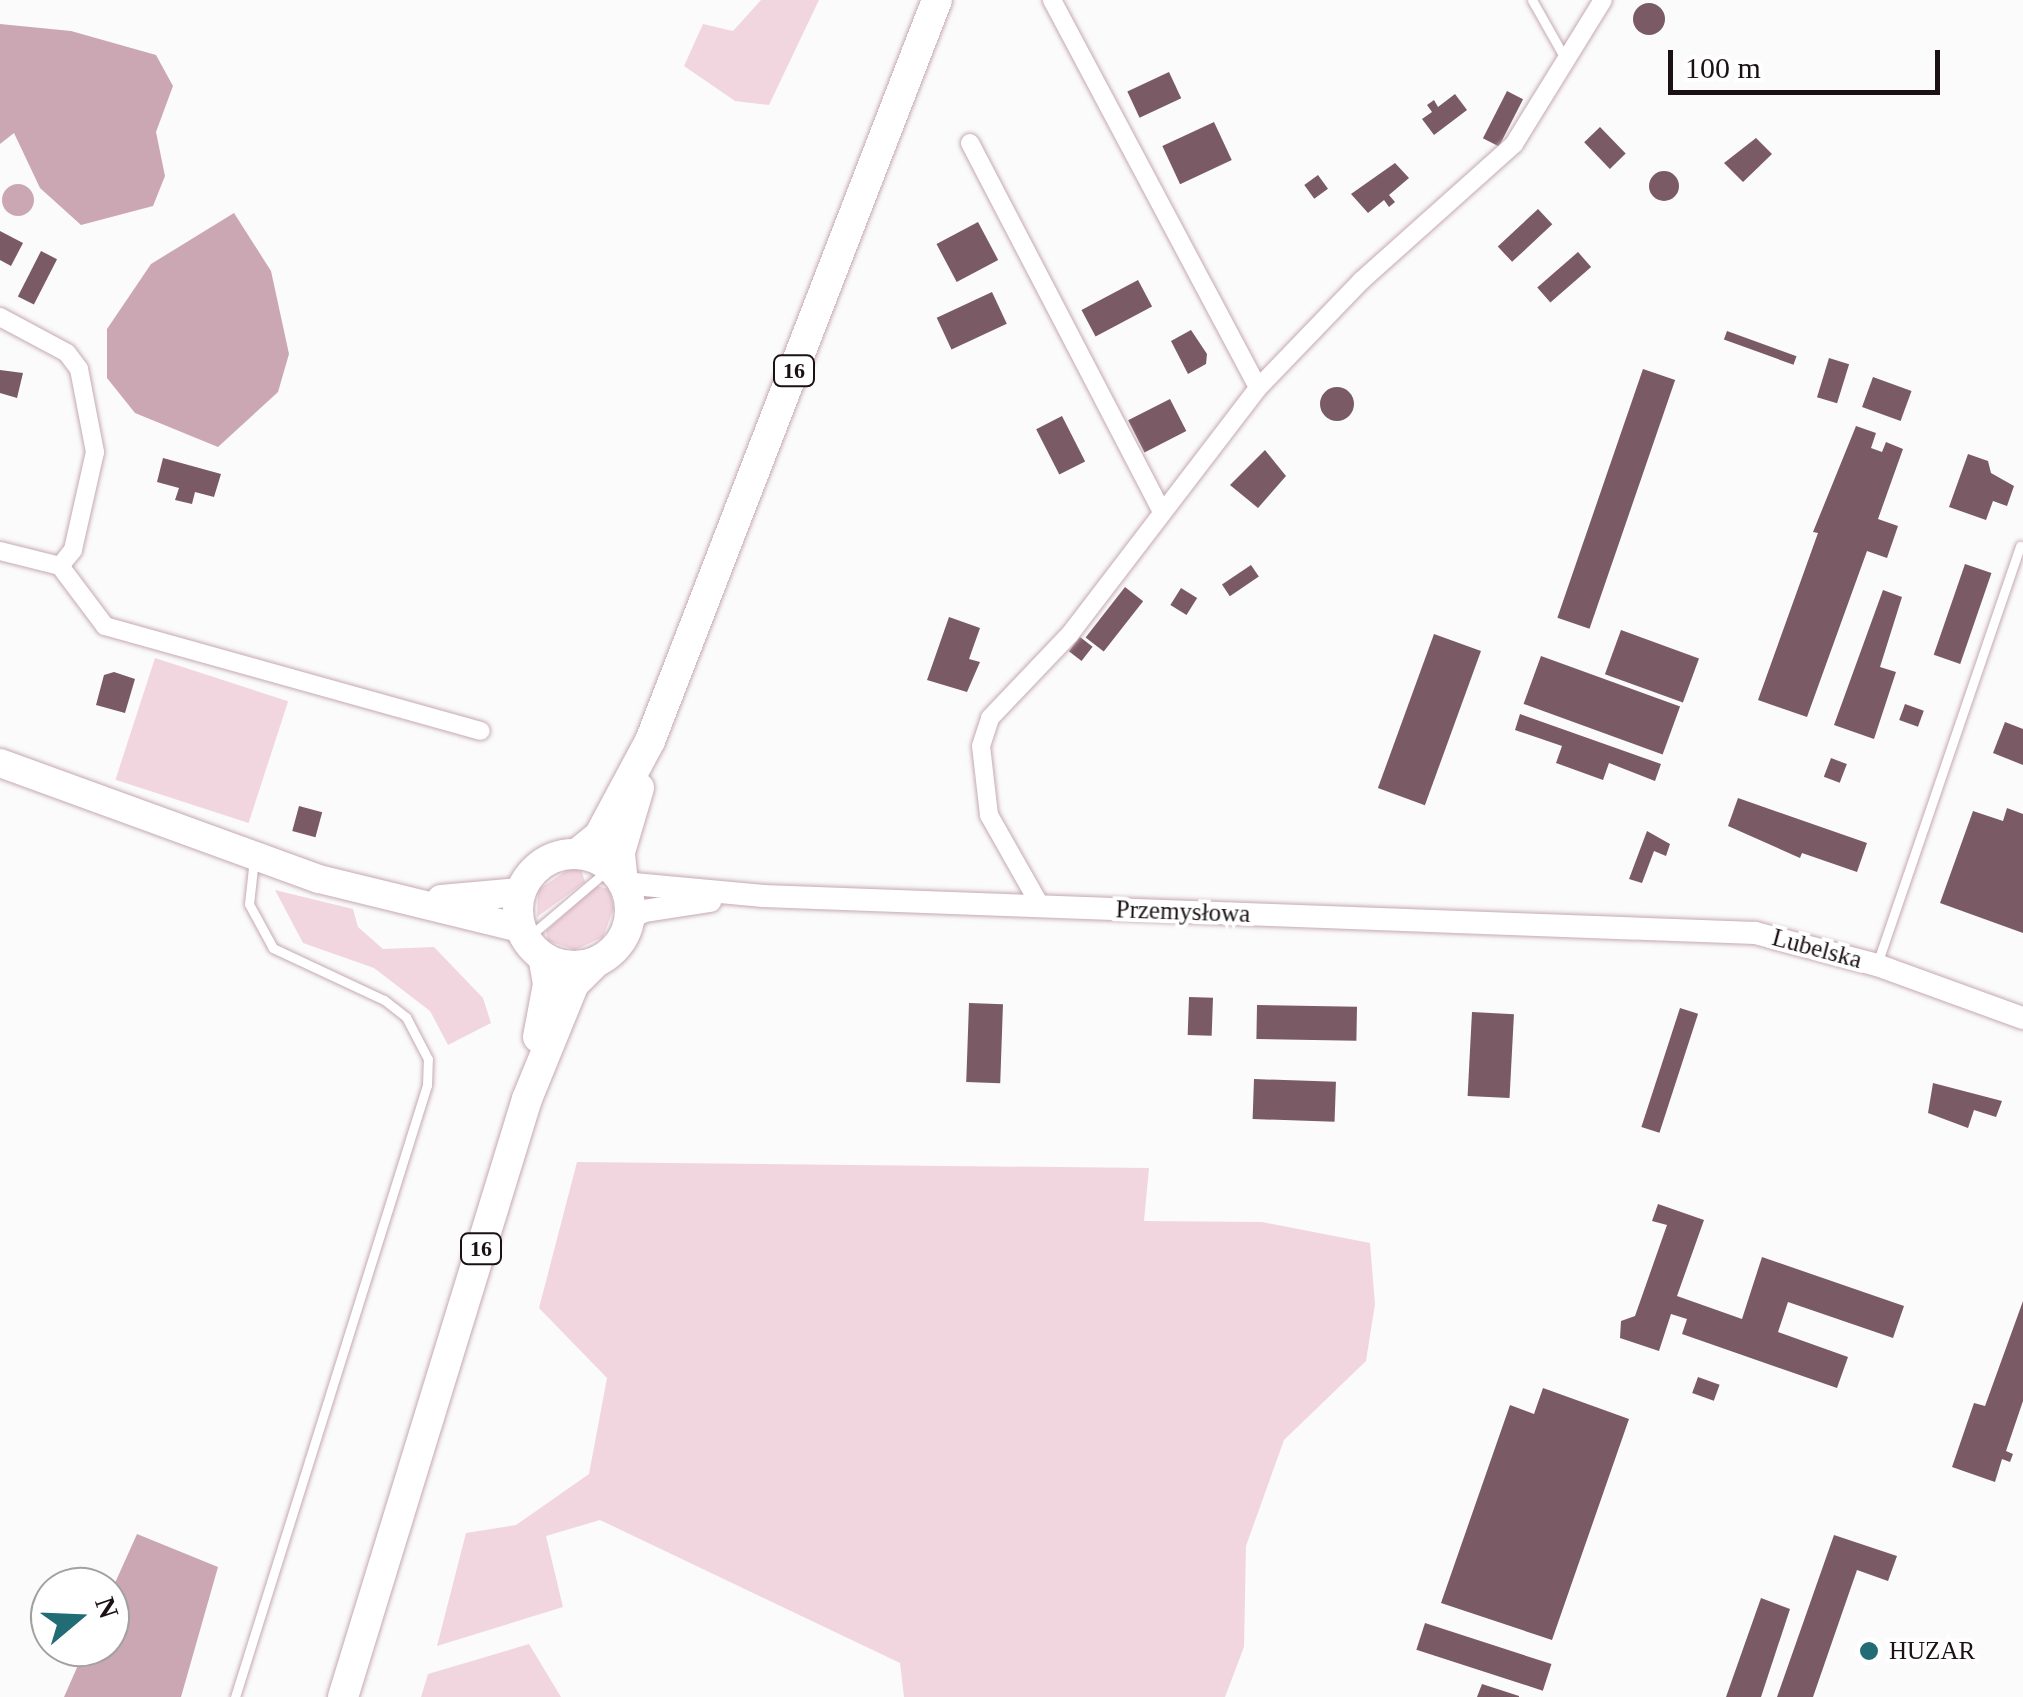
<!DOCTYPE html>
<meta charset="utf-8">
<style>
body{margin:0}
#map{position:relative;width:2023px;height:1697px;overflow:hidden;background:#fbfbfb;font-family:Georgia,serif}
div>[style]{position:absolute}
.green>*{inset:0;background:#f2d6df;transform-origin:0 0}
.water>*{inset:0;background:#cba7b3}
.round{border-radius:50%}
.building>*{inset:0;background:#7a5a65;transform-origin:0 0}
.roads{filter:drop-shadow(0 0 2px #c5a9b2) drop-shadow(0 0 2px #c5a9b2)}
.service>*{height:9px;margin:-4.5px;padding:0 4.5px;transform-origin:4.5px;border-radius:4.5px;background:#fff}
.minor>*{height:18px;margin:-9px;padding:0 9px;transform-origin:9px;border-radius:9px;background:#fff}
.tertiary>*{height:22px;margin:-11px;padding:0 11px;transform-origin:11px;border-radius:11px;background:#fff}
.secondary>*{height:28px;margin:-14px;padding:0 14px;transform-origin:14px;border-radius:14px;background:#fff}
.primary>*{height:30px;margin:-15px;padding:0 15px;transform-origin:15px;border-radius:15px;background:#fff}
.primary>.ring{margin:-15px;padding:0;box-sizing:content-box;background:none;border:30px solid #fff;border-radius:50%}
.dots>*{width:28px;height:28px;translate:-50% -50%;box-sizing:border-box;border:5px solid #fff;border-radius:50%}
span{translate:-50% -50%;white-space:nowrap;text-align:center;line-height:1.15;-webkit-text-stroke:8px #fff;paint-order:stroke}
.shield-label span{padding:2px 8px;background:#fff;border:2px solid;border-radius:8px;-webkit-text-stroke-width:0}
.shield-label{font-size:22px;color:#1b1115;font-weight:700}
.street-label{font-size:25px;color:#1b1115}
.poi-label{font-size:25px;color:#1b1115}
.left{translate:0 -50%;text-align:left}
.north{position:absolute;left:30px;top:1567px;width:100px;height:100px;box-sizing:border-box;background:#fff;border:2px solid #a4a0a1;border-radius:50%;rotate:71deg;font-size:28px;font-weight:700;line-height:40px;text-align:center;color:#1b1115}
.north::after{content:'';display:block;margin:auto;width:35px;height:45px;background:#226c75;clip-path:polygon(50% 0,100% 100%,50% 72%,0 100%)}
.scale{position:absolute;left:1668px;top:50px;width:272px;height:45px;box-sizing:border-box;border:5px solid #1b1115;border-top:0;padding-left:12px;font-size:30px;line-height:35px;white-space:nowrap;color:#1b1115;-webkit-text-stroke:8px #fff;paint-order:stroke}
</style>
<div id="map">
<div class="green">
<div style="clip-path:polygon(761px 0,819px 0,769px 105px,735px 101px,684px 66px,703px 24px,733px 31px)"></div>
<div style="left:155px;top:658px;width:140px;height:128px;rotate:18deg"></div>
<div style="clip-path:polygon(569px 869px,581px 869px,585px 882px,537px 917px,538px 890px)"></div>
<div style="clip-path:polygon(597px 886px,609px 889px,614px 908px,603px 937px,575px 950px,548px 941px,546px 931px)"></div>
<div style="clip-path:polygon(275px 890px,353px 909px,358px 927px,383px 949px,434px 947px,483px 998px,491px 1023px,448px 1045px,430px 1011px,374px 968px,303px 943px)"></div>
<div style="clip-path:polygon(577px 1162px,1149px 1168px,1144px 1221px,1262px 1222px,1370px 1243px,1375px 1304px,1366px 1361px,1284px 1440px,1246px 1546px,1244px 1647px,1225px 1697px,904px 1697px,900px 1663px,600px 1520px,546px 1536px,563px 1607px,437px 1646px,466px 1533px,516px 1525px,589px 1474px,607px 1378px,539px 1308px)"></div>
<div style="clip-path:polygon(529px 1644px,561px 1697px,421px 1697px,428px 1674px)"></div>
</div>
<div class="water">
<div style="clip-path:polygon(0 24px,71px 31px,156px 55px,173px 86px,156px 132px,165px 176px,153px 206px,81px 225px,40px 188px,14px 133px,0 144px)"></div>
<div class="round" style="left:2px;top:184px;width:32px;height:32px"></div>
<div style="clip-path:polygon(234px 213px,271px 271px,289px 354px,278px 392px,218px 447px,135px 413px,107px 378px,107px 329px,151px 264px)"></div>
<div style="clip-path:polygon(137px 1534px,218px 1567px,181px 1697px,64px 1697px,86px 1647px,110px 1647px,110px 1594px)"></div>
</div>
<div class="building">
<div class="round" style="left:1633px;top:3px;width:32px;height:32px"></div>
<div style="left:1169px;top:72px;width:29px;height:46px;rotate:65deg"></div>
<div style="left:1507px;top:91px;width:18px;height:53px;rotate:27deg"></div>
<div style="clip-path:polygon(1455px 94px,1467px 110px,1434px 135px,1422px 119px,1432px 112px,1427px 105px,1434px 100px,1438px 107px)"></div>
<div style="left:1214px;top:122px;width:42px;height:57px;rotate:65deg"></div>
<div style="left:1600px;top:127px;width:37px;height:22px;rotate:46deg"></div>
<div style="clip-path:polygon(1756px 138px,1772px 154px,1743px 182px,1724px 163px)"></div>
<div style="clip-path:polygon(1395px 163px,1409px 178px,1389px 195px,1395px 202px,1389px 207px,1384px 200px,1368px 213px,1351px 194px)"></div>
<div class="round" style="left:1649px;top:171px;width:30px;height:30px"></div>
<div style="left:1318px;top:175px;width:17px;height:17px;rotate:54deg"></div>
<div style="left:1538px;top:209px;width:21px;height:55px;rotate:47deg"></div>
<div style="left:978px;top:222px;width:43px;height:47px;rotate:62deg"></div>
<div style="clip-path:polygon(0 231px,23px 243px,11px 266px,0 260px)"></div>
<div style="left:41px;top:251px;width:18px;height:51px;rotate:27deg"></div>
<div style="left:1578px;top:252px;width:20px;height:54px;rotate:49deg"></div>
<div style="left:1138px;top:280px;width:30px;height:64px;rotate:62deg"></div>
<div style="left:992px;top:292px;width:35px;height:61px;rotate:65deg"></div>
<div style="clip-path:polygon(1191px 330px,1207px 354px,1206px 364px,1188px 374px,1171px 341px)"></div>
<div style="left:1727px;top:331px;width:74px;height:9px;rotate:20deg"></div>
<div style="left:1829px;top:358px;width:21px;height:41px;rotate:17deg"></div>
<div style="left:1643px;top:369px;width:34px;height:263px;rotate:19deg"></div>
<div style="clip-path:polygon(0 370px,23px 373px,17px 398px,0 393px)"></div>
<div style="left:1873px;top:377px;width:41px;height:32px;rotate:20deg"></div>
<div class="round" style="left:1320px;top:387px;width:34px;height:34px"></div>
<div style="left:1170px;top:399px;width:36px;height:47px;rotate:63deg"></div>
<div style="left:1062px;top:416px;width:51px;height:29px;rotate:63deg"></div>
<div style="clip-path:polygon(1856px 426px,1876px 433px,1871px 448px,1882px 452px,1886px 442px,1903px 449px,1878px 519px,1898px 526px,1887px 558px,1867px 551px,1807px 717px,1758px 700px,1818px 533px,1813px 532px)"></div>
<div style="clip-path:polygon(1265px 450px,1286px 476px,1258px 508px,1230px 485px)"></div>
<div style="clip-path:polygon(1968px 454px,1988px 461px,1991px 473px,2014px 486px,2007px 506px,1993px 501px,1986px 520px,1949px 507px)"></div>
<div style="clip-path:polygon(163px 458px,221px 474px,214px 497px,195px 492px,192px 504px,175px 500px,179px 488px,157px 482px)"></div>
<div style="left:1965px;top:564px;width:28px;height:96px;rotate:19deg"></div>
<div style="left:1251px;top:565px;width:14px;height:35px;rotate:56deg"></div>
<div style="left:1125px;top:587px;width:23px;height:64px;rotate:38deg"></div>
<div style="left:1181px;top:588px;width:19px;height:20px;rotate:32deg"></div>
<div style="clip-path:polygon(1883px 590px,1902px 597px,1880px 667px,1896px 672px,1874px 739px,1834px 725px)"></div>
<div style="clip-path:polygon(949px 617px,980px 628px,969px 659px,980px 662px,967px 692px,927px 680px)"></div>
<div style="left:1621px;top:630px;width:83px;height:47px;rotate:20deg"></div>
<div style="left:1434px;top:634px;width:50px;height:164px;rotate:20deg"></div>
<div style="left:1080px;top:637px;width:16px;height:18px;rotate:38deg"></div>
<div style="left:1541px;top:656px;width:148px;height:51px;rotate:20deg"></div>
<div style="clip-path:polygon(114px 672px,135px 679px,125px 713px,96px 705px,104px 675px)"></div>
<div style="left:1905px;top:704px;width:20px;height:17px;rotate:20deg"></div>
<div style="clip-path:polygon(1520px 714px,1661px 764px,1655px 781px,1609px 763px,1603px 780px,1556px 763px,1562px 746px,1515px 730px)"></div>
<div style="clip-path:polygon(2005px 722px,2023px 729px,2023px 765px,1993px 753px)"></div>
<div style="left:1831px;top:758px;width:17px;height:20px;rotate:21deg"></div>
<div style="clip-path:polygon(1738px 798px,1867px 843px,1857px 872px,1802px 853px,1800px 858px,1728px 826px)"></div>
<div style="left:299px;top:806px;width:24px;height:26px;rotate:15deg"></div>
<div style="clip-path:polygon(2007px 808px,2023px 814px,2023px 933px,1940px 903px,1973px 811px,2003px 821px)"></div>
<div style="clip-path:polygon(1647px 831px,1670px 844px,1666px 856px,1654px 851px,1642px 883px,1629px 879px)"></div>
<div style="left:1189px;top:997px;width:24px;height:38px;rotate:2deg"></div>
<div style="left:969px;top:1003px;width:34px;height:79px;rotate:2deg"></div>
<div style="left:1257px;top:1005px;width:100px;height:34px;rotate:1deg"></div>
<div style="left:1680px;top:1008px;width:19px;height:125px;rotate:18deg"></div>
<div style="left:1472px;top:1012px;width:42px;height:84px;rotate:3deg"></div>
<div style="left:1254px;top:1079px;width:82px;height:40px;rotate:2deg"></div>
<div style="clip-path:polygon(1933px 1083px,2002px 1101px,1996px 1117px,1974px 1110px,1968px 1128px,1928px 1113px)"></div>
<div style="clip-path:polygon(1658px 1204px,1704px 1220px,1677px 1296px,1742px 1319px,1762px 1257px,1904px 1306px,1893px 1338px,1788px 1302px,1778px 1332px,1848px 1357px,1837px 1388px,1682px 1334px,1687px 1319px,1671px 1314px,1659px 1351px,1620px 1338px,1621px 1321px,1635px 1316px,1667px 1225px,1652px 1221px)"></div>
<div style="clip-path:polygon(2023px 1301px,2023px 1401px,2006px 1451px,2013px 1454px,2010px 1462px,2002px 1459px,1995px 1482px,1952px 1467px,1974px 1403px,1985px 1406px)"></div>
<div style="left:1698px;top:1377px;width:23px;height:17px;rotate:20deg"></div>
<div style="clip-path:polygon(1543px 1388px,1629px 1419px,1552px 1640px,1441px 1603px,1510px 1405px,1534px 1414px)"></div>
<div style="clip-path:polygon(1834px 1535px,1897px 1556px,1888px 1581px,1857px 1570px,1813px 1697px,1777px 1697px)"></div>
<div style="clip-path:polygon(1761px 1598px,1790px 1609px,1761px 1697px,1726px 1697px)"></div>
<div style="left:1425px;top:1623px;width:133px;height:28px;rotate:18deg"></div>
<div style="clip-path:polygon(1482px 1684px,1519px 1696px,1519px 1697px,1477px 1697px)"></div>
</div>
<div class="roads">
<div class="service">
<div style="left:1532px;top:0;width:69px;rotate:60.5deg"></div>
<div style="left:525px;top:940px;width:113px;rotate:-40.3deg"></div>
<div style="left:1877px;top:964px;width:442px;rotate:-71.1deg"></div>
<div style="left:235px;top:1697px;width:641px;rotate:-72.58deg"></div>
<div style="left:427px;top:1085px;width:26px;rotate:-88deg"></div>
<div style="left:428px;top:1059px;width:47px;rotate:-117.6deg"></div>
<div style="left:406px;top:1017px;width:28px;rotate:-142deg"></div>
<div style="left:384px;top:1000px;width:123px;rotate:-154.9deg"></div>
<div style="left:273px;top:948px;width:50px;rotate:-118.6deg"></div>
<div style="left:249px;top:904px;width:45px;rotate:-83.7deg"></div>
</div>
<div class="minor">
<div style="left:1052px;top:0;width:439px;rotate:62deg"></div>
<div style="left:970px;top:143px;width:414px;rotate:62.5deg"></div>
<div style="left:0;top:317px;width:76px;rotate:28.2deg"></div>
<div style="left:67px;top:353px;width:20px;rotate:53deg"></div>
<div style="left:79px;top:369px;width:85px;rotate:79.1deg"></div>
<div style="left:95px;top:452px;width:100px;rotate:102.7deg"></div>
<div style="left:73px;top:550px;width:21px;rotate:129deg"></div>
<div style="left:0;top:551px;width:62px;rotate:14deg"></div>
<div style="left:60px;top:566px;width:75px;rotate:53.1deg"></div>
<div style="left:105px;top:626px;width:390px;rotate:15.6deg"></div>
<div style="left:1041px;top:907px;width:106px;rotate:-119.5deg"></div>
<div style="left:989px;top:815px;width:69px;rotate:-96.6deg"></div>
<div style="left:981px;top:746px;width:29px;rotate:-72deg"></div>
<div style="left:990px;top:718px;width:116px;rotate:-46.4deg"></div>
<div style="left:1070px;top:634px;width:310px;rotate:-52.6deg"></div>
<div style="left:1258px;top:388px;width:149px;rotate:-46.1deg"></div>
<div style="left:1361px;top:281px;width:205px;rotate:-41.8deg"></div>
<div style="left:1514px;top:144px;width:169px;rotate:-58.3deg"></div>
</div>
<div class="tertiary">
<div style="left:623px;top:883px;width:141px;rotate:5.3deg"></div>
<div style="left:763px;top:896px;width:993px;rotate:2.14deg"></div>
<div style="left:1755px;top:933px;width:126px;rotate:14.7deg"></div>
<div style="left:1877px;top:965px;width:155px;rotate:20deg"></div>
<div style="left:630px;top:919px;width:16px;rotate:-30deg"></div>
<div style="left:644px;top:911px;width:67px;rotate:-8.6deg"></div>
</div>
<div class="secondary">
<div style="left:0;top:763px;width:339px;rotate:20deg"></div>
<div style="left:319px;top:879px;width:207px;rotate:13.7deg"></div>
<div style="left:441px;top:899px;width:79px;rotate:-5.1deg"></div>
</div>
<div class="primary">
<div style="left:578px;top:853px;width:27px;rotate:-39deg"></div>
<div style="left:599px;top:836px;width:108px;rotate:-61.8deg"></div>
<div style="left:650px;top:741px;width:795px;rotate:-68.83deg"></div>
<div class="ring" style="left:518px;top:854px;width:82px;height:82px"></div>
<div style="left:623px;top:883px;width:31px;rotate:-96deg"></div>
<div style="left:620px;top:852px;width:67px;rotate:-73.5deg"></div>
<div style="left:538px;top:1037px;width:54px;rotate:-79.3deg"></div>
<div style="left:548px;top:984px;width:27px;rotate:-100deg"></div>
<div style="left:343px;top:1697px;width:626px;rotate:-72.9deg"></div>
<div style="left:527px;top:1099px;width:124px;rotate:-67.8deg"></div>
<div style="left:574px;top:984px;width:31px;rotate:-45deg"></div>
</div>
</div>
<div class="dots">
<div style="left:1869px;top:1651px;background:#226c75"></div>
</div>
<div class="shield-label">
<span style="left:794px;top:371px">16</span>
<span style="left:481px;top:1249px">16</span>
</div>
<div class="street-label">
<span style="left:1183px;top:912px;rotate:2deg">Przemysłowa</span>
<span style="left:1817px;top:949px;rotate:15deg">Lubelska</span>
</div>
<div class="poi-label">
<span class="left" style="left:1889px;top:1651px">HUZAR</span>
</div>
<div class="north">N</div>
<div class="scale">100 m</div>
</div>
